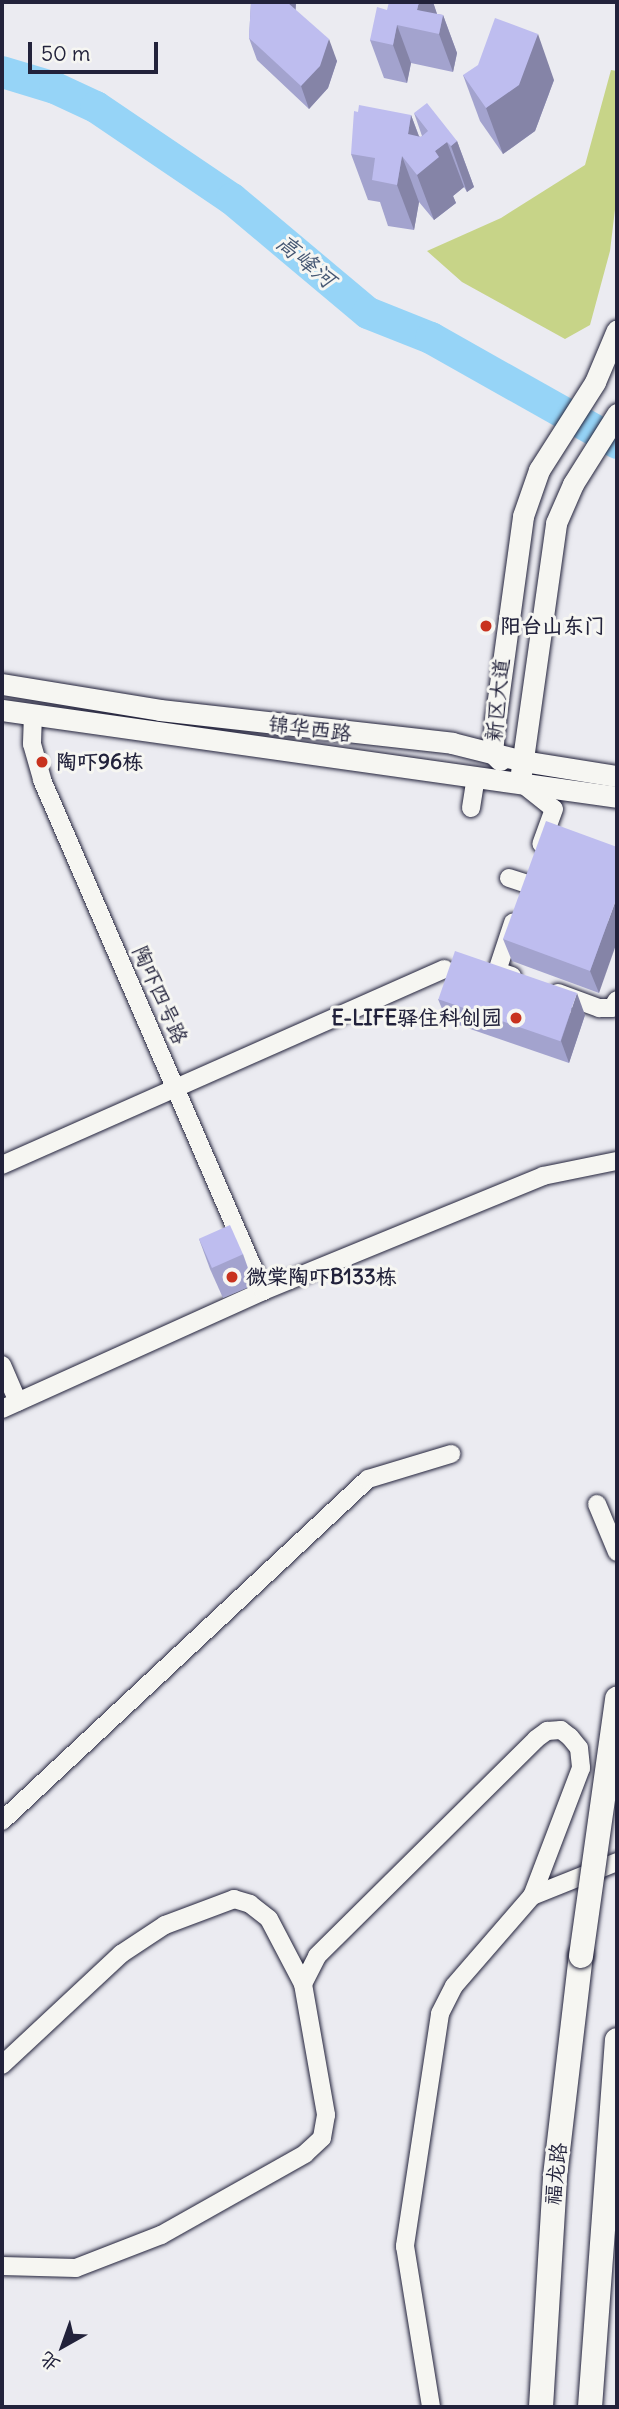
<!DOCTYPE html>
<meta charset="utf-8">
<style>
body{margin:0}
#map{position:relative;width:619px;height:2409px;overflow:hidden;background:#ebebf1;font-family:Delius,"LXGW WenKai TC",sans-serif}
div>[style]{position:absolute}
.green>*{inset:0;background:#c7d488}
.river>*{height:32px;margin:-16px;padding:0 16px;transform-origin:16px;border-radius:16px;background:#96d4f7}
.roads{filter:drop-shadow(0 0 2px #22223b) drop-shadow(0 0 2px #22223b)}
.minor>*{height:18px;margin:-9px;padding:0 9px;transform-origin:9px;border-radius:9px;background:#f6f6f2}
.major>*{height:21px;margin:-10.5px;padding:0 10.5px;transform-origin:10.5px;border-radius:10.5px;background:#f6f6f2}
.highway>*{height:24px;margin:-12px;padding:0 12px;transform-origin:12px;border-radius:12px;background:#f6f6f2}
.bridges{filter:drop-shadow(0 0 2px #22223b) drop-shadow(0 0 2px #22223b)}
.highway-bridge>*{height:24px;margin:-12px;padding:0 12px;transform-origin:12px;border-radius:12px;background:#f6f6f2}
.wall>*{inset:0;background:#a3a3ce}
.shaded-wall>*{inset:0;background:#8584a7}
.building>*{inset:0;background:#bebdef;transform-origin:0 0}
.dots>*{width:19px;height:19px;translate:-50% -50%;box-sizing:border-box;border:4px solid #f6f6f2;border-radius:50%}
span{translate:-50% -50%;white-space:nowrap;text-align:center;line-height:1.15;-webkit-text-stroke:6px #f6f6f2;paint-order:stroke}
.poi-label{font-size:21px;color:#22223b;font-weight:700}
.left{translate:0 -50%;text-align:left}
.right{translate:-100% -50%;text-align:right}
.street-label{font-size:21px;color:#22223b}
.water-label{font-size:23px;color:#455773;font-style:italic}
.frame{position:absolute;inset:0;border:4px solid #22223b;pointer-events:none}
.north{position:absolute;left:28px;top:2311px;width:70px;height:70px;-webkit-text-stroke:5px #f6f6f2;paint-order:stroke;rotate:220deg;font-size:19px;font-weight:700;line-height:28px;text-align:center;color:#22223b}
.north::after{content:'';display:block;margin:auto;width:24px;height:32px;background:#22223b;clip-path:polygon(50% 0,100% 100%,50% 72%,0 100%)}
.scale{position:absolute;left:28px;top:42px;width:130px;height:32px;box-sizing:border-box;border:4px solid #22223b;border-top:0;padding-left:9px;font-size:21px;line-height:24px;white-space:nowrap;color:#22223b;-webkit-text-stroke:5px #f6f6f2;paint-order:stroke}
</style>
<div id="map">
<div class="green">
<div style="clip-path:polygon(611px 70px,617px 71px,617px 193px,610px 251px,590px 325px,565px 339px,462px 282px,427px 251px,501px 218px,585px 165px)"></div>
</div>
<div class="river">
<div style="left:2px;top:72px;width:55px;rotate:16.8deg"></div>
<div style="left:55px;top:88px;width:45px;rotate:24.9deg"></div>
<div style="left:96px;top:107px;width:164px;rotate:34.1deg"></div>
<div style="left:232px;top:199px;width:177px;rotate:40deg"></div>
<div style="left:368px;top:313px;width:68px;rotate:21.6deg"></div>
<div style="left:431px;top:338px;width:214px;rotate:29.4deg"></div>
</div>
<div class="roads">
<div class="minor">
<div style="left:33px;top:714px;width:30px;rotate:92deg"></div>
<div style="left:32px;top:744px;width:37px;rotate:74deg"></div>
<div style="left:42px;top:780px;width:557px;rotate:66.61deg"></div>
<div style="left:520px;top:782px;width:43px;rotate:38.5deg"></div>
<div style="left:554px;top:809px;width:37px;rotate:110deg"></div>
<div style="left:471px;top:808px;width:32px;rotate:-81deg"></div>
<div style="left:509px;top:878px;width:19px;rotate:18deg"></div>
<div style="left:512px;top:976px;width:16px;rotate:-162deg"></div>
<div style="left:497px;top:971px;width:51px;rotate:-71.6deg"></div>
<div style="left:558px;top:993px;width:44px;rotate:20.1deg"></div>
<div style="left:599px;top:1008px;width:13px"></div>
<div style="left:612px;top:1008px;width:9px;rotate:-58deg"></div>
<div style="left:2px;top:1165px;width:484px;rotate:-23.9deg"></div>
<div style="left:2px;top:1365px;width:40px;rotate:66.6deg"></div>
<div style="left:2px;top:1409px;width:286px;rotate:-24.3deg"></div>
<div style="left:263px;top:1291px;width:303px;rotate:-22.3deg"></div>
<div style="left:543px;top:1176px;width:76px;rotate:-11.5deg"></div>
<div style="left:597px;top:1504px;width:52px;rotate:67.4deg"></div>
<div style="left:2px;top:1821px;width:501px;rotate:-43.06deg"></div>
<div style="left:368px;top:1479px;width:87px;rotate:-16.8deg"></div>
<div style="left:532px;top:1896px;width:92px;rotate:-21.8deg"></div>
<div style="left:303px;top:1984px;width:31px;rotate:-63deg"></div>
<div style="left:317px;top:1956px;width:308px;rotate:-44.7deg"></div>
<div style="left:536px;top:1739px;width:14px;rotate:-36deg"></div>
<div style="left:547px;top:1731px;width:14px;rotate:-4deg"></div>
<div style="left:561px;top:1730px;width:11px;rotate:38deg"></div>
<div style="left:570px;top:1737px;width:14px;rotate:51deg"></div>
<div style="left:579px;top:1748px;width:20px;rotate:84deg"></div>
<div style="left:581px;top:1768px;width:137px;rotate:110.9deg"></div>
<div style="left:532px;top:1896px;width:119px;rotate:130.9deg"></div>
<div style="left:454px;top:1986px;width:31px;rotate:117deg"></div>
<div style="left:440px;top:2014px;width:235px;rotate:98.6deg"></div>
<div style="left:405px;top:2246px;width:163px;rotate:80.8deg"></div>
<div style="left:2px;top:2065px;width:163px;rotate:-43deg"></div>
<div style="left:121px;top:1954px;width:53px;rotate:-33.4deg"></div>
<div style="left:165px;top:1925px;width:74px;rotate:-20.6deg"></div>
<div style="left:234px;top:1899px;width:17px;rotate:17deg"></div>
<div style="left:250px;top:1904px;width:24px;rotate:38deg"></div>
<div style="left:269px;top:1919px;width:73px;rotate:62.4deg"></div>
<div style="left:303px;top:1984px;width:133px;rotate:80deg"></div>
<div style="left:326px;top:2115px;width:23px;rotate:100deg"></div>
<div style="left:322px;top:2138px;width:23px;rotate:137deg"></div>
<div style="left:305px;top:2154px;width:165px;rotate:150.6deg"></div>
<div style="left:161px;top:2235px;width:91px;rotate:158.8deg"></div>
<div style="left:76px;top:2268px;width:74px;rotate:-178.5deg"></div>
</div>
<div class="major">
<div style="left:2px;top:684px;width:160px;rotate:9.3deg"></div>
<div style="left:160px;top:710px;width:294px;rotate:6.4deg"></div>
<div style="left:452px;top:743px;width:73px;rotate:14.2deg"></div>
<div style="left:523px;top:761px;width:95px;rotate:9.1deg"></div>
<div style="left:2px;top:710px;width:621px;rotate:8.05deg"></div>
<div style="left:500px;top:760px;width:11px;rotate:-135deg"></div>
<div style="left:492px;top:752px;width:31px;rotate:-84deg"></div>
<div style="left:495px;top:721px;width:207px;rotate:-82.2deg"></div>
<div style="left:523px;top:516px;width:49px;rotate:-70.8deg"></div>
<div style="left:539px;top:470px;width:104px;rotate:-57.5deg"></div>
<div style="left:595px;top:382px;width:56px;rotate:-67.1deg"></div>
<div style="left:521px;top:773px;width:252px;rotate:-82deg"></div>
<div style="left:556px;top:523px;width:43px;rotate:-66.4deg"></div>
<div style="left:573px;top:484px;width:83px;rotate:-57.8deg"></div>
</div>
<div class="highway">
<div style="left:541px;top:2407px;width:231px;rotate:-86.5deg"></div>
<div style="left:555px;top:2176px;width:222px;rotate:-83.3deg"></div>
<div style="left:590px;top:2407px;width:368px;rotate:-85.8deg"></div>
</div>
</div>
<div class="bridges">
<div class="highway-bridge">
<div style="left:581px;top:1956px;width:260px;rotate:-82deg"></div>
</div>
</div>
<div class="wall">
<div style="clip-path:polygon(251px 2px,296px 2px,295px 10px,337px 61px,328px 88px,309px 109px,257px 60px,249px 38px)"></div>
<div style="clip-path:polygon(433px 2px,437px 14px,443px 15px,457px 53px,453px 72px,411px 63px,407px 83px,384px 78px,370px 40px,387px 10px)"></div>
<div style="clip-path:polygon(463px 75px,554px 80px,535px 131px,503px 154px,480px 121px)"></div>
<div style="clip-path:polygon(414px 113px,457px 141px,474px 187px,467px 192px,464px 187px,453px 196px,456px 203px,434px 220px,419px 202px,414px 230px,388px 226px,380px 202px,368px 200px,351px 154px,411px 115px,419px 136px,421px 137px,422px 136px)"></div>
<div style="clip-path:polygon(617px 847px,599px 993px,512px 961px,503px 939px)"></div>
<div style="clip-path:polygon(438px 999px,585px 1015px,569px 1063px,447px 1021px)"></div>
<div style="clip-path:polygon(199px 1239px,243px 1254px,254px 1285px,223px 1298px,210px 1269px)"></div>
</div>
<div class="shaded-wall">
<div style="clip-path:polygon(287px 2px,296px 2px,295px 25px)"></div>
<div style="clip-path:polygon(419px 2px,433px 2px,438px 17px,417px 10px)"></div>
<div style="clip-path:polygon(443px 15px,457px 53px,453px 72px,439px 34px)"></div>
<div style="clip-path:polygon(397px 25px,411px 63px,407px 83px,393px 45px)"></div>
<div style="clip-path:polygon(538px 34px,554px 80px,535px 131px,503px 154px,486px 108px)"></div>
<div style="clip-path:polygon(329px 39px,337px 61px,328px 88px,309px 109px,301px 86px)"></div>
<div style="clip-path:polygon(411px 115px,428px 161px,435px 151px,447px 142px,464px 187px,453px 196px,456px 203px,434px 220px,417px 175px,408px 134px)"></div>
<div style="clip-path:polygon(457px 141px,474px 187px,467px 192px,451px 146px)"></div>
<div style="clip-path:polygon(402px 156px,419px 202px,414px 230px,397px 185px)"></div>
<div style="clip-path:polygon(617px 897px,617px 942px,599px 993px,590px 971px)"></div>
<div style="clip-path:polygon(577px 993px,585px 1015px,569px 1063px,561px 1041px)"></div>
</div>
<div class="building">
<div style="clip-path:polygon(251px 2px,287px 2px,329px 39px,320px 66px,301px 86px,249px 38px)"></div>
<div style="clip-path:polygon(389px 2px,419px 2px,417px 10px,443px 15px,439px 34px,397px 25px,393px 45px,370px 40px,377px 7px,387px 10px)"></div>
<div style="clip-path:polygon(495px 18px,538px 34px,519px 85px,486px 108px,463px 75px,478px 65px)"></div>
<div style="clip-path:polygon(427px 103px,457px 141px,451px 146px,447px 142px,435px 151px,439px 157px,417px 175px,402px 156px,397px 185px,372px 180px,375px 158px,351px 154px,354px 111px,358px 112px,359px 105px,411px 115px,408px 134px,421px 137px,428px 131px,414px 113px)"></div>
<div style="clip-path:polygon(546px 821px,617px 847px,617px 897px,590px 971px,503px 939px)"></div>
<div style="left:455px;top:951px;width:129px;height:51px;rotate:19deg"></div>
<div style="left:230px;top:1225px;width:32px;height:34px;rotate:66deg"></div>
</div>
<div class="dots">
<div style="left:486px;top:626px;background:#c8321e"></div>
<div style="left:42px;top:762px;background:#c8321e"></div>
<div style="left:516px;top:1018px;background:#c8321e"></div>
<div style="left:232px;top:1277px;background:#c8321e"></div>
</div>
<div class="poi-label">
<span class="left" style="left:500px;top:626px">阳台山东门</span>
<span class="left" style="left:56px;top:762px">陶吓96栋</span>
<span class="right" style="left:502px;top:1018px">E-LIFE驿住科创园</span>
<span class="left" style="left:246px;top:1277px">微棠陶吓B133栋</span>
</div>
<div class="street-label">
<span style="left:498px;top:700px;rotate:-84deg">新区大道</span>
<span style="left:310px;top:729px;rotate:7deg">锦华西路</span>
<span style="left:160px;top:995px;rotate:66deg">陶吓四号路</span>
<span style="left:556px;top:2174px;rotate:-84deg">福龙路</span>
</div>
<div class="water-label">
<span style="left:306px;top:261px;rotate:40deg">高峰河</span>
</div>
<div class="frame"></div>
<div class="north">北</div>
<div class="scale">50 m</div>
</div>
